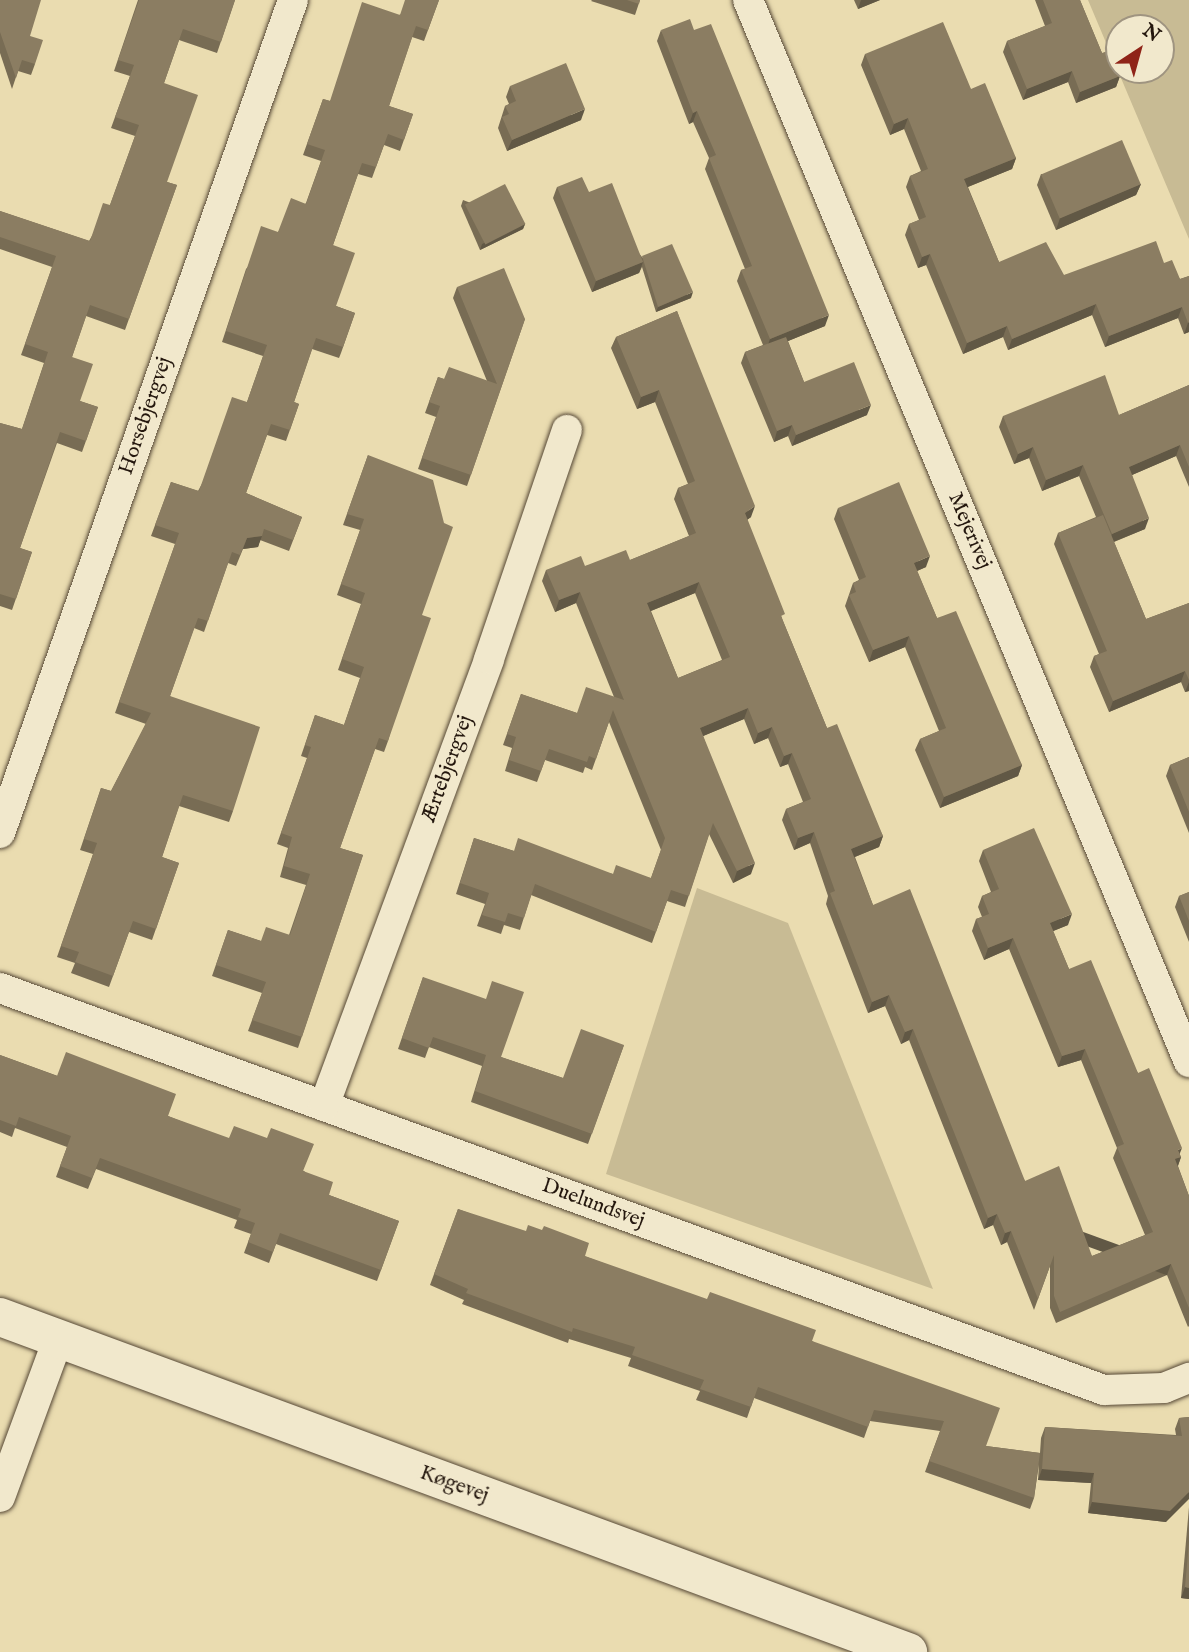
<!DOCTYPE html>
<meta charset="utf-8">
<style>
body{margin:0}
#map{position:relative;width:1189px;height:1652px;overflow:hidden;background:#eadcb0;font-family:"IM FELL English",serif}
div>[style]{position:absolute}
.green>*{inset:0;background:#c8bb94}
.roads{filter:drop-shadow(0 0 2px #564836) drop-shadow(0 0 2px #564836)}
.street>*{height:30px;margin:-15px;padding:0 15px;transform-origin:15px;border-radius:15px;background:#f1e8cc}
.secondary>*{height:38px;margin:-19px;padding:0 19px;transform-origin:19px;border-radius:19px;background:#f1e8cc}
.wall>*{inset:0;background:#786c54}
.shaded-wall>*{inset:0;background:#615845;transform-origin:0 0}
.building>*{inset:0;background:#8b7d62;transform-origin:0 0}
span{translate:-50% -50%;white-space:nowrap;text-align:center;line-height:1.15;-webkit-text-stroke:6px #f1e8cc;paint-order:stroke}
.street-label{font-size:21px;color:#24170e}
.north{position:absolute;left:1105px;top:14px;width:70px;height:70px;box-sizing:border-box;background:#f1e8cc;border:2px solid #9f9480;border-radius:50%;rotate:36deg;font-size:19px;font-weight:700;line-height:28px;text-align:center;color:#24170e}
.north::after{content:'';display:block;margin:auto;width:24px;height:32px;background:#8f2418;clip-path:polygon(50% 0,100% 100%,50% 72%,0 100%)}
</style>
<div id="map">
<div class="green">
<div style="clip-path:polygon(evenodd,1088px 0,1189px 0,1189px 239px,1088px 0,1119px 28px,1161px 28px,1161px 70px,1119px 70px,1119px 28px)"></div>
<div style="clip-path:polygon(697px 888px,788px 923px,933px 1289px,606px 1174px)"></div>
</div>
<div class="roads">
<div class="street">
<div style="left:748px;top:0;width:1150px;rotate:67.45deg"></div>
<div style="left:0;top:833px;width:883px;rotate:-70.62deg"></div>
<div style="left:0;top:988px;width:1175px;rotate:20.01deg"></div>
<div style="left:1104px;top:1390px;width:60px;rotate:-1.9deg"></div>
<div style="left:1164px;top:1388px;width:27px;rotate:-22deg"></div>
<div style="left:324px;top:1106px;width:476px;rotate:-69.7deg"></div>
<div style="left:489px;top:659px;width:242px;rotate:-71.2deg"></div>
<div style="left:0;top:1497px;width:168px;rotate:-69.8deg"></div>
</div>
<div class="secondary">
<div style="left:0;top:1317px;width:968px;rotate:20.25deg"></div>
</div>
</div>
<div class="wall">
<div style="clip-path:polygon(0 0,30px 36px,35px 64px,31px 75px,18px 71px,12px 89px,0 53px)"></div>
<div style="clip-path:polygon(138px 0,235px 0,217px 53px,179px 40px,164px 83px,167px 182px,177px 185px,125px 330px,86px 316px,72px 357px,80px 401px,98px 407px,82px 452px,57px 443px,20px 548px,32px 552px,12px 610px,0 606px,0 423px,22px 429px,44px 363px,21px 355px,52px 267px,0 249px,0 211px,89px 241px,110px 205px,135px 136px,111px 128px,130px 76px,114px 71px)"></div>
<div style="clip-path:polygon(439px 0,424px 41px,412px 37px,389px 106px,413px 114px,400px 151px,384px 145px,372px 178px,358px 174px,333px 245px,336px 306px,355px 313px,341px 353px,339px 358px,312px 349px,294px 402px,299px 404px,286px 441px,267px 435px,246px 493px,302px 517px,289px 551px,260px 540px,258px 547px,243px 549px,236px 566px,228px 563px,204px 632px,194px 628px,170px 696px,233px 811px,229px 822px,179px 806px,162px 857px,179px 863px,152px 940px,129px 932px,109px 987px,71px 973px,75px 963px,57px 957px,93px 854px,80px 850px,101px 788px,111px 791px,146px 724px,115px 713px,175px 544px,151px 536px,171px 482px,198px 491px,247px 402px,263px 356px,222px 342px,246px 269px,278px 232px,306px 203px,321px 161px,303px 155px,323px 99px,330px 101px,399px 15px)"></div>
<div style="clip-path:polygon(592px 0,640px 0,635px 15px,591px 1px)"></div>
<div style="clip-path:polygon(854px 0,880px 0,858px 9px)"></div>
<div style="clip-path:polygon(1035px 0,1080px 0,1102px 53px,1120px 76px,1116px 87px,1076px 103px,1068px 82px,1023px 100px,1003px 52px,1007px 41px,1045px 26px)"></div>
<div style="clip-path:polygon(661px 30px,825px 326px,788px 341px,804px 382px,867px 415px,792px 446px,788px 436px,774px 442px,741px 363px,745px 352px,763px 345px,737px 281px,741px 270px,745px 269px,705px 169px,709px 158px,693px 122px,689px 124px,657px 41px)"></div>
<div style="clip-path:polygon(865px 54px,971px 89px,1016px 158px,1012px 169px,968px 187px,999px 262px,1064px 275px,1164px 263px,1180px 279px,1189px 276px,1189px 332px,1184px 334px,1178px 318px,1105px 347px,1092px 315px,1008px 350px,1003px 337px,963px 354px,926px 265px,918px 268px,905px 235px,909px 224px,919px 220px,906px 187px,910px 176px,921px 171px,904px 129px,890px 135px,861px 65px)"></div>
<div style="clip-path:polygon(510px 86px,581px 120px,507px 151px,498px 128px,505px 106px,509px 104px,506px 97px)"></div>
<div style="clip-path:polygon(1041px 174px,1141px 184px,1136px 195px,1056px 230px,1037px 185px)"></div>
<div style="clip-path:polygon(557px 187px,589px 192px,642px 257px,691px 298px,656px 312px,642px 267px,639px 273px,592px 292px,553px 198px)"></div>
<div style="clip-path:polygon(463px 200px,525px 224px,523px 229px,480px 250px,461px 206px)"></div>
<div style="clip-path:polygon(457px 287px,525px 319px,467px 486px,418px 469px,436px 417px,425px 413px,438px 377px,444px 379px,487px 381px,453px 298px)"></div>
<div style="clip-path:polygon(evenodd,677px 311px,751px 517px,747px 520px,783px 621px,827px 728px,883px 836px,879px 847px,855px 857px,873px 905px,1025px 1181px,1092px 1256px,1145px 1235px,1113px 1158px,1117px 1148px,1081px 1060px,1058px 1067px,1009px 949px,984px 960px,972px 931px,976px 919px,982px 917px,978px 907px,982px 896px,991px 892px,979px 861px,983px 850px,1068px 925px,1053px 931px,1069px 969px,1138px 1073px,1181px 1157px,1178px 1166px,1189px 1196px,1189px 1326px,1188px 1327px,1167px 1275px,1056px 1323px,1050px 1308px,1050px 1266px,1034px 1310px,1007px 1242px,1001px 1245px,993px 1225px,984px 1229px,909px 1040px,901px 1044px,885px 1006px,868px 1013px,826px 904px,828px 896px,810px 843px,794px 850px,782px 820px,786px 809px,803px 802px,788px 764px,780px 767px,768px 738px,754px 744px,744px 719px,703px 736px,751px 874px,733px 883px,709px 834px,685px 907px,667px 901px,652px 943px,531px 895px,520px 930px,504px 925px,501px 934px,477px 926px,485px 904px,456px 894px,474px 838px,514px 851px,613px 874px,651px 878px,661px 850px,609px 722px,592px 770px,585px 767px,583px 773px,545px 760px,537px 782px,505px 771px,512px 748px,503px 745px,521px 694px,577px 713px,614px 697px,576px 603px,555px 612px,542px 581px,546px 570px,585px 566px,630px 560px,689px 536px,674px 499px,678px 488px,688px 484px,655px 402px,637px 409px,611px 348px,616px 337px,677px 311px,695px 593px,722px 660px,678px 678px,651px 611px,695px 593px)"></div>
<div style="clip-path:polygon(1189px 385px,1189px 487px,1176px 456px,1132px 475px,1145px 529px,1114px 542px,1146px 619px,1189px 603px,1189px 691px,1185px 692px,1181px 682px,1109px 712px,1090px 667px,1094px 656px,1099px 654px,1054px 544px,1058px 533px,1096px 517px,1079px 476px,1042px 491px,1029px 458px,1014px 464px,999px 427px,1003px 416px,1119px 415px)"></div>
<div style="clip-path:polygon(368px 455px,422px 615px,388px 741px,384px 752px,375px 749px,340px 848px,363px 855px,298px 1048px,248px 1031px,262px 993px,212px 976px,228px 930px,261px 941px,289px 935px,306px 885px,280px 877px,288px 848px,277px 844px,307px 758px,301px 756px,315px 715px,344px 725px,360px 678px,338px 670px,361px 604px,337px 595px,360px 530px,343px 525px)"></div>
<div style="clip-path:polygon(838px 508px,926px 567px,917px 571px,937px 618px,1022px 765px,1018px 776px,940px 808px,915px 750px,920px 739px,939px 731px,905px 647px,869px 662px,845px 606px,853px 583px,859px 580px,834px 519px)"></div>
<div style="clip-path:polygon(1189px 757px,1189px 833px,1166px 776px,1170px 765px)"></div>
<div style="clip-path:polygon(1189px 892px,1189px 942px,1175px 907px,1179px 896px)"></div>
<div style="clip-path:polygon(423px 977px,501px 1057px,563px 1078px,624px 1045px,588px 1144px,471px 1102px,482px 1066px,429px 1047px,425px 1058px,398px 1049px)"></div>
<div style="clip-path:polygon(0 1055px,168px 1116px,304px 1171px,329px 1195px,399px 1221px,377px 1281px,276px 1244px,269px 1263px,244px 1253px,251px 1234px,234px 1228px,237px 1220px,96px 1169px,88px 1189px,56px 1177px,67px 1147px,15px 1128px,12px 1137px,0 1132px)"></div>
<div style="clip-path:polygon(458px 1209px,812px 1341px,986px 1446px,1040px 1453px,1041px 1438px,1045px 1427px,1176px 1435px,1175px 1429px,1179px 1418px,1189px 1417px,1166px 1522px,1088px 1513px,1091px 1483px,1038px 1480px,1039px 1464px,1034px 1498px,1030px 1509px,925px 1472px,940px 1431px,870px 1421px,864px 1438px,754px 1398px,747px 1418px,696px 1400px,700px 1391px,628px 1366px,631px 1358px,569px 1339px,568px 1343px,462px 1304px,464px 1300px,430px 1285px)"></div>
<div style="clip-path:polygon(1189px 1507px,1189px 1599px,1181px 1598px)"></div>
</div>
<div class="shaded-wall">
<div style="clip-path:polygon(861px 0,880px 0,858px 9px)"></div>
<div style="clip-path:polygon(1072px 71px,1068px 82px,1023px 100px,1027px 89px)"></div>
<div style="clip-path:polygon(1120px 76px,1116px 87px,1076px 103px,1080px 92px)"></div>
<div style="clip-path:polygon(585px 109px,581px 120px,507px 151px,512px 140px)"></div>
<div style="clip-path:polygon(697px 111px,693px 122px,689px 124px,693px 113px)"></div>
<div style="clip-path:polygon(908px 118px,904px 129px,890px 135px,894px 124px)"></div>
<div style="clip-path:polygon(1016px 158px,1012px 169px,960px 190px,964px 179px)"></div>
<div style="clip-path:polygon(1141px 184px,1136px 195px,1056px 230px,1060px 218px)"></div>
<div style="clip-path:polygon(525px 224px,523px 229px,480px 250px,482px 244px)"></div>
<div style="clip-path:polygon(930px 254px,926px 265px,918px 268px,922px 257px)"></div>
<div style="clip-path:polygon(643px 262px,639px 273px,592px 292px,596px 281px)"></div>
<div style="clip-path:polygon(693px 292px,691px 298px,656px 312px,658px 307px)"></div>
<div style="clip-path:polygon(1096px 304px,1092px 315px,1008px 350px,1012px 339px)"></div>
<div style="clip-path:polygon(1182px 307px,1178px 318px,1105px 347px,1109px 336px)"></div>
<div style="clip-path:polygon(829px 315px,825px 326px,766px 350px,770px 339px)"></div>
<div style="clip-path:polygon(1189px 322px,1189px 332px,1184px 334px,1188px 323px)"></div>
<div style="clip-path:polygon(1007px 326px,1003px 337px,963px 354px,967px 343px)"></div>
<div style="clip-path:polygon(659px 390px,655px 402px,637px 409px,641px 397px)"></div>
<div style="clip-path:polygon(871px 405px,867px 415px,792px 446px,796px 435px)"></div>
<div style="clip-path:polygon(792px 425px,788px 436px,774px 442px,777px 431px)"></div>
<div style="clip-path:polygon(1180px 445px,1176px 456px,1125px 478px,1129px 467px)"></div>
<div style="clip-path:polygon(1033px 447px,1029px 458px,1014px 464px,1018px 454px)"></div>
<div style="clip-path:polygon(1083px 465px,1079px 476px,1042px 491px,1046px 480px)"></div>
<div style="clip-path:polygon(755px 506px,751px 517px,741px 524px,745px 513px)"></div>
<div style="clip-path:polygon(1149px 518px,1145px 529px,1108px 544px,1112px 534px)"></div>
<div style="clip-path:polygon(262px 536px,258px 547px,243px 549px,247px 538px)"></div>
<div style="clip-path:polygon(930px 556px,926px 567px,910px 574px,914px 563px)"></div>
<div style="clip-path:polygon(699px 582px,695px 593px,643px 614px,647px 603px)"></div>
<div style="clip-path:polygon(580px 592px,576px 603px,555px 612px,559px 600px)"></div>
<div style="clip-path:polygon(909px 636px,905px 647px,869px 662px,873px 650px)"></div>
<div style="clip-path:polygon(1185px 671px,1181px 682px,1109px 712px,1113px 701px)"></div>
<div style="clip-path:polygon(1189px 682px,1189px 691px,1185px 692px)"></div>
<div style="clip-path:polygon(748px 708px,744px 719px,696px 739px,700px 728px)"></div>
<div style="clip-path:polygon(772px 727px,768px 738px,754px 744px,758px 733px)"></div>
<div style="clip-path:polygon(792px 753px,788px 764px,780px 767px,784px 756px)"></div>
<div style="clip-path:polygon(1022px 765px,1018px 776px,940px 808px,944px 797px)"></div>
<div style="clip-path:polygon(814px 832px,810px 843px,794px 850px,798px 838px)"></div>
<div style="clip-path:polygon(883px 836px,879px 847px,847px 860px,851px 849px)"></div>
<div style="clip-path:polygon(755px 863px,751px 874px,733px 883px,737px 871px)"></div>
<div style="clip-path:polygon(1072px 914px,1068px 925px,1046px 934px,1050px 923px)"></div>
<div style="clip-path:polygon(1013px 938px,1009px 949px,984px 960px,988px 948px)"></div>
<div style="clip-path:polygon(889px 995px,885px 1006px,868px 1013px,872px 1002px)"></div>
<div style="clip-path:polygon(913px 1029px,909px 1040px,901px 1044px,905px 1032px)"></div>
<div style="clip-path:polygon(1085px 1049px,1081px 1060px,1058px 1067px,1062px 1056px)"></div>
<div style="clip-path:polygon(1182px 1148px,1178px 1158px,1181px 1157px,1177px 1168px,1171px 1171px,1178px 1150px)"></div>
<div style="clip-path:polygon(997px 1214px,993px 1225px,984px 1229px,988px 1218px)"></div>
<div style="clip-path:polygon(1011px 1231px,1007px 1242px,1001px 1245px,1005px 1233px)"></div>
<div style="left:1171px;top:1264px;width:12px;height:121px;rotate:110deg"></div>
<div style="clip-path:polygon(1042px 1469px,1094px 1473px,1091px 1483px,1038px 1480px)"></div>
<div style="clip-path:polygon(1189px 1492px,1189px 1499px,1166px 1522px,1088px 1513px,1092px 1502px)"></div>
<div style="clip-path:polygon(1185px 1587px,1189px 1588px,1189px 1599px,1181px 1598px)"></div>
</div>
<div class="building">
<div style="clip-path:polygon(0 0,41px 0,30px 36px,43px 40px,35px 64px,22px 60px,16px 78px,0 32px)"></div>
<div style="clip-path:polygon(139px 0,235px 0,221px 42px,183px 29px,164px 83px,198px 95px,167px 182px,177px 185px,129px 319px,90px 305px,72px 357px,93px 364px,80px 401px,98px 407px,86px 441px,60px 432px,20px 548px,32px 552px,16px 599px,0 594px,0 423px,22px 429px,48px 352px,25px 344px,56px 256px,0 237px,0 211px,90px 241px,103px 203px,110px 205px,139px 125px,115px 117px,134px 65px,118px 60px)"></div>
<div style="clip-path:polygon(405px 0,439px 0,428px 30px,416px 26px,389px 106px,413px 114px,404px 140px,388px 134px,376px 167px,362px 163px,333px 245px,355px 253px,336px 306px,355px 313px,343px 347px,316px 338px,294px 402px,299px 404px,290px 430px,271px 424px,246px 493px,302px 517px,293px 540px,264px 529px,262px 536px,247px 538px,240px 555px,232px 552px,208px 621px,198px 618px,170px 696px,260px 727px,233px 811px,183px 795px,162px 857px,179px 863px,156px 929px,133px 921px,113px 976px,75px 962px,79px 952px,61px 946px,97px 843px,84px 839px,101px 788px,111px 791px,151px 713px,119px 702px,179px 533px,155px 525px,171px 482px,199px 491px,232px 397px,247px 402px,267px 345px,226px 331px,261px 226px,278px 232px,291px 198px,306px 204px,325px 150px,307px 144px,323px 99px,330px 101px,362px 2px,400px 15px)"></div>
<div style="clip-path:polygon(627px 0,640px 0,639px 4px)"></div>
<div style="clip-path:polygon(1043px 0,1080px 0,1102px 53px,1110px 50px,1120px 76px,1080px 92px,1072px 71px,1027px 89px,1007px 41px,1052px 23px)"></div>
<div style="clip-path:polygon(690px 19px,694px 30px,711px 24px,829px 315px,770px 339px,741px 270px,752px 266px,709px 158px,716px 155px,697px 111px,693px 113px,661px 30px)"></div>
<div style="clip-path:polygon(943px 22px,971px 89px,985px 83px,1016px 158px,964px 179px,999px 262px,1046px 242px,1064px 275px,1156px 241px,1164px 263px,1172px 260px,1180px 279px,1189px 276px,1189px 322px,1188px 323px,1182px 307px,1109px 336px,1096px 304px,1012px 339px,1007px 326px,967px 343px,930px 254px,922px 257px,909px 224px,926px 217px,910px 176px,928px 169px,908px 118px,894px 124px,865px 54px)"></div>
<div style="clip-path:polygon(566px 63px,585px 109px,512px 140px,502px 117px,509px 114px,505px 106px,516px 101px,510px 86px)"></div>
<div style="left:1122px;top:140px;width:48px;height:88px;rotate:67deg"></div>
<div style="clip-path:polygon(582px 177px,589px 192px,612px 183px,643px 262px,596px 281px,557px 187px)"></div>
<div style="left:505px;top:184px;width:45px;height:45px;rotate:63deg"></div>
<div style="clip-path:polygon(672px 244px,693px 292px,658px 307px,642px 256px)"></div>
<div style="clip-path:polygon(504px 268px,525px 319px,471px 475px,422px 458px,440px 406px,429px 402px,438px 377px,444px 379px,449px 367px,497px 384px,457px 287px)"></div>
<div style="clip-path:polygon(evenodd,677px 311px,755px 506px,745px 513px,785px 614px,781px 616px,827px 728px,837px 724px,883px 836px,851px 849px,873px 905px,910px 889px,1025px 1181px,1059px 1166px,1092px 1256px,1153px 1232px,1117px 1147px,1124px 1144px,1085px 1049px,1062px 1056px,1013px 938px,988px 948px,976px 919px,989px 914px,982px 896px,999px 889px,983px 850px,1034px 828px,1072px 914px,1050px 923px,1069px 969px,1091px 960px,1138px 1073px,1149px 1068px,1182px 1148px,1178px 1150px,1181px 1157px,1175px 1159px,1189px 1196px,1189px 1308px,1171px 1264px,1060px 1312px,1054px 1296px,1054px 1255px,1038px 1299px,1011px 1231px,1005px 1233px,997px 1214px,988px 1218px,913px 1029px,905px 1032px,889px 995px,872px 1002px,830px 893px,835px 891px,814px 832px,798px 838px,786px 809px,811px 799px,792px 753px,784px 756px,772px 727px,758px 733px,748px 708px,700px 728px,755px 863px,737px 871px,713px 823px,689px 896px,671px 890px,656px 932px,535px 884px,524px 918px,508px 913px,505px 922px,482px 915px,489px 893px,460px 883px,474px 838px,514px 851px,518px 838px,613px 874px,616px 865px,651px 878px,665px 838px,613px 710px,596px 759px,589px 756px,587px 762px,549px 749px,541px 771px,509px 760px,516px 737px,507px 734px,521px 694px,577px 713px,586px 687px,624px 700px,580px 592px,559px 600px,546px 570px,581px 556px,585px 566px,626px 550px,630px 560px,696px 533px,678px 488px,695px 481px,659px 390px,641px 397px,616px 337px,677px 311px,699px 582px,730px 657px,678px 678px,647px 603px,699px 582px)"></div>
<div style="clip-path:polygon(786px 337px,804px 382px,854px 362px,871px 405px,796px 435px,792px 425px,777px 431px,745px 352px)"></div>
<div style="clip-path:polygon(1105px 375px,1119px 415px,1189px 385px,1189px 467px,1180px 445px,1129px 467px,1149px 518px,1112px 534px,1083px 465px,1046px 480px,1033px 447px,1018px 454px,1003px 416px)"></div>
<div style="clip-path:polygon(368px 455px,433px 480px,444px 523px,453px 527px,422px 615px,431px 618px,388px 741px,379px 738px,340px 848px,363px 855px,302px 1037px,252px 1020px,266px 982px,216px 965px,228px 930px,261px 941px,266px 927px,290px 935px,310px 874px,284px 866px,292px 837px,281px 833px,311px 747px,305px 745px,315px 715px,344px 725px,364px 667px,342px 659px,365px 593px,341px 584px,364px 519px,347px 514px)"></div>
<div style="clip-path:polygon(899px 482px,930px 556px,914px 563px,937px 618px,956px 611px,1022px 765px,944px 797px,920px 739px,946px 728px,909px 636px,873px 650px,849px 595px,856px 592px,853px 583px,866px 577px,838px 508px)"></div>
<div style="clip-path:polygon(1103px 515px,1146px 619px,1189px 603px,1189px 680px,1185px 671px,1113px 701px,1094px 656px,1107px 651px,1058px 533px)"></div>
<div style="clip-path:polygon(1189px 757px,1189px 812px,1170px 765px)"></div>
<div style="clip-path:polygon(1189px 892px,1189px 921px,1179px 896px)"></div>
<div style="clip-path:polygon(423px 977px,486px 999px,492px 981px,524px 992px,501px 1057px,563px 1078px,581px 1029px,624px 1045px,592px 1134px,475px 1091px,486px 1055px,433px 1037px,429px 1048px,402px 1038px)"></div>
<div style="clip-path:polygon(66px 1052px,176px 1094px,168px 1116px,229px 1138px,234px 1126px,267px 1138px,271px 1128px,314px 1144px,303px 1171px,333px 1182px,329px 1195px,399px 1221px,381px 1270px,280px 1233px,273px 1252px,248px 1242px,255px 1223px,238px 1217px,241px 1209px,100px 1158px,92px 1178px,60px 1166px,71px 1136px,19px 1117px,16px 1126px,0 1120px,0 1055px,57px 1076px)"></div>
<div style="clip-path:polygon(458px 1209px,526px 1231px,528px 1225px,542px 1230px,544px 1226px,589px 1243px,585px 1256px,707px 1299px,710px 1292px,816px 1330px,812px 1341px,1000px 1408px,986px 1446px,1040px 1453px,1034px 1498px,929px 1461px,944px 1421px,874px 1410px,868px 1427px,758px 1387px,751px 1407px,700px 1389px,704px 1380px,632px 1355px,635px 1347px,573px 1328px,572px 1332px,466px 1293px,468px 1289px,434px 1274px)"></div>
<div style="clip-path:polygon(1189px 1417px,1189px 1492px,1170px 1511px,1092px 1502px,1094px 1473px,1042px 1469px,1045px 1427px,1182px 1436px,1179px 1418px)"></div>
<div style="clip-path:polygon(1189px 1542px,1189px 1588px,1185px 1587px)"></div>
</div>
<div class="street-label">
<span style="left:146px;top:416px;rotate:-71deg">Horsebjergvej</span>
<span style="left:969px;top:531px;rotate:67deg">Mejerivej</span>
<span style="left:448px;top:769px;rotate:-70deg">Ærtebjergvej</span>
<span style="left:593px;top:1204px;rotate:20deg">Duelundsvej</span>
<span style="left:454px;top:1485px;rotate:20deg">Køgevej</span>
</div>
<div class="north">N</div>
</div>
